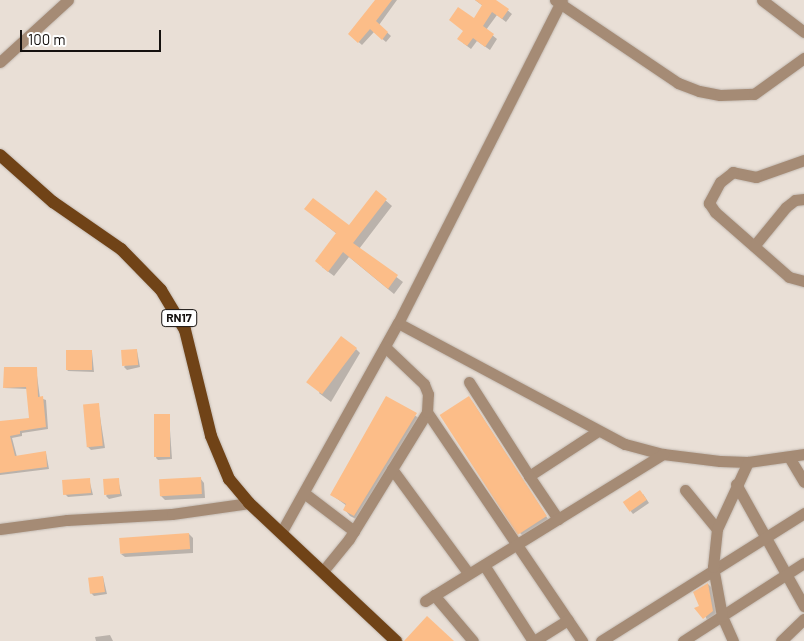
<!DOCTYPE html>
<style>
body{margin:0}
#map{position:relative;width:804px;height:641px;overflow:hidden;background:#e9dfd6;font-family:Barlow,sans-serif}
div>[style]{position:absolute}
.shadow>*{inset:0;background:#0003}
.building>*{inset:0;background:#fcbd88;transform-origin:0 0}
.roads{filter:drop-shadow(0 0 1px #c3bab2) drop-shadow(0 0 1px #c3bab2)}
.minor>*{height:11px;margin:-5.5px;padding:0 5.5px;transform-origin:5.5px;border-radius:5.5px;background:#a58b75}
.major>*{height:12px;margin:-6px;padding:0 6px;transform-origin:6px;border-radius:6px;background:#704317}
span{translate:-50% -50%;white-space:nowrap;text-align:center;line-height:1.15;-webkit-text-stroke:4px #fff;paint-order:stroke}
.shield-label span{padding:1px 4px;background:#fff;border:1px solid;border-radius:4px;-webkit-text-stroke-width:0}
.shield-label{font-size:12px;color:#15110f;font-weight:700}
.scale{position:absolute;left:20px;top:30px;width:141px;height:22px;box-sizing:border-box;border:2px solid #15110f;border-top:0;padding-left:6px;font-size:15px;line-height:18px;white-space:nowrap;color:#15110f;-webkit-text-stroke:4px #fff;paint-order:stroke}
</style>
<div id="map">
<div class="shadow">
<div style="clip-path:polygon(376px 0,397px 0,379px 25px,391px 36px,386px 42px,374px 32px,362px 45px,353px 37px)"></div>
<div style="clip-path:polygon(475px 0,495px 0,512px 14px,506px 22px,497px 15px,486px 30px,497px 39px,490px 50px,477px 41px,471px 49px,463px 43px,483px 6px)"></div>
<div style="clip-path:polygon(376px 192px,392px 206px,359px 249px,403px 282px,394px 294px,349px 257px,334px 276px,322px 267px,337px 234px,306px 209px,349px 227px)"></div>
<div style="clip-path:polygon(356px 349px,360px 353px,331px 402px,319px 393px)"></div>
<div style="clip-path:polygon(137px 351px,140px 367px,127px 370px,124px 367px)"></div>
<div style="clip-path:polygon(92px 352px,94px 372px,67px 371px)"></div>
<div style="clip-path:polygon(36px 368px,40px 398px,46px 400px,48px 429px,22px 433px,22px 436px,12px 438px,17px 457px,46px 453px,49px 469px,0 475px,0 423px,31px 419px,28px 389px,4px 388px)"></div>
<div style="clip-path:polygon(387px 398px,422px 420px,360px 521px,350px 516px,345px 510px,347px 506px,332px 495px)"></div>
<div style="clip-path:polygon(472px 401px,548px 519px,523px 536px,520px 533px)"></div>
<div style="clip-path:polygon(98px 404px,105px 448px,91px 450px,88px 447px)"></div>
<div style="clip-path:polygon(169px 416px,172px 459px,158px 460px,156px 458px)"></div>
<div style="clip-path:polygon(200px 478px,204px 483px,205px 498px,165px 500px,161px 496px)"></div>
<div style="clip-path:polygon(89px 479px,93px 495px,68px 497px,65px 494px)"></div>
<div style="clip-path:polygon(118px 480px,122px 496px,109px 499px,106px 496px)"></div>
<div style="clip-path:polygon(643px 494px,649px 503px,633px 514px,624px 503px)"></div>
<div style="clip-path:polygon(189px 534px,193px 538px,193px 553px,125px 557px,121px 554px)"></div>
<div style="clip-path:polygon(103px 577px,107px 594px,94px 596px,91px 593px)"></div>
<div style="clip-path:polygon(708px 584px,712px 588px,717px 615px,708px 622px,701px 607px)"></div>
<div style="clip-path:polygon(110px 635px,113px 641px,96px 641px,95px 637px)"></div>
</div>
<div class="building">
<div style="clip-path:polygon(375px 0,392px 0,376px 21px,388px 32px,382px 40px,370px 29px,358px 43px,348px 34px)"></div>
<div style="clip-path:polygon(475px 0,496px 0,509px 9px,502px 19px,492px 12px,483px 26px,494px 34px,485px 47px,473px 38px,467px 46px,457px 39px,463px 31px,449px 20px,458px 7px,474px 18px,482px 5px)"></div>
<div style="clip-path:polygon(376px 190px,387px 199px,353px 243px,398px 275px,388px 289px,343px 252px,328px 272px,315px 261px,336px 233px,304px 209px,313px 198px,349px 225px)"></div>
<div style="left:341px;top:336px;width:20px;height:58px;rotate:37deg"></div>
<div style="left:137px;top:349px;width:16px;height:16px;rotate:86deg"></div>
<div style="left:92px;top:350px;width:20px;height:26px;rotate:90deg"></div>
<div style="clip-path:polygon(4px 367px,37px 367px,38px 397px,43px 396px,46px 427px,20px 431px,20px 434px,10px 436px,15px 456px,46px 451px,47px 467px,0 473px,0 421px,29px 418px,26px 387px,3px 388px)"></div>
<div style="clip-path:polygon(386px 396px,417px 413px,354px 516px,343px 510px,346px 504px,330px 495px)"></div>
<div style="left:469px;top:396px;width:143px;height:35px;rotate:57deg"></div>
<div style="left:99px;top:403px;width:43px;height:16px;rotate:85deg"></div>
<div style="left:170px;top:414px;width:43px;height:16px;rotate:90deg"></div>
<div style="left:201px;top:477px;width:17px;height:42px;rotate:87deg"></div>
<div style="left:90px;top:478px;width:15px;height:28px;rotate:86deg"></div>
<div style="left:119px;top:478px;width:16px;height:16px;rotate:86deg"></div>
<div style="left:640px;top:490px;width:12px;height:21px;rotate:55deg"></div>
<div style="left:189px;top:533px;width:16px;height:70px;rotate:86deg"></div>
<div style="left:103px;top:576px;width:16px;height:15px;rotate:83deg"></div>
<div style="clip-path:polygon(708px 583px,713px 611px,703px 619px,694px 608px,699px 606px,693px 592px)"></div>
<div style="clip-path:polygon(427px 616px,454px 641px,404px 641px)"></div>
</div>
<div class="roads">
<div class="minor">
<div style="left:555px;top:0;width:148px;rotate:34deg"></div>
<div style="left:678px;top:83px;width:22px;rotate:21deg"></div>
<div style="left:699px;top:91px;width:21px;rotate:11deg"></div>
<div style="left:720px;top:95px;width:34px;rotate:-2deg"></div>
<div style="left:754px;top:94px;width:62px;rotate:-35.8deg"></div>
<div style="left:762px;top:0;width:53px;rotate:37.3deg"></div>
<div style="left:0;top:62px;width:92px;rotate:-42.4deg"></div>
<div style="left:804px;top:160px;width:51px;rotate:160.5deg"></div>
<div style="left:756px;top:177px;width:24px;rotate:-168deg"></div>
<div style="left:733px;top:172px;width:16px;rotate:142deg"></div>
<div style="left:720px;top:182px;width:24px;rotate:118deg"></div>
<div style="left:709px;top:203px;width:11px;rotate:56deg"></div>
<div style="left:715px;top:212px;width:98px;rotate:41.3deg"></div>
<div style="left:789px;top:277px;width:16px;rotate:15deg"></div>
<div style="left:754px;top:246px;width:50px;rotate:-50.6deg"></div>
<div style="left:786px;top:207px;width:11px;rotate:-38deg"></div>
<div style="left:795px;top:200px;width:9px;rotate:-6deg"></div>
<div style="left:398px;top:323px;width:257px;rotate:28.1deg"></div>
<div style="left:625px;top:444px;width:39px;rotate:15deg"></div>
<div style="left:663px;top:454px;width:57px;rotate:7deg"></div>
<div style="left:720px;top:461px;width:28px;rotate:2deg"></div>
<div style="left:748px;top:462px;width:57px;rotate:-8.1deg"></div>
<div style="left:469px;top:382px;width:112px;rotate:57.4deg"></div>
<div style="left:529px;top:476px;width:82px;rotate:-33.1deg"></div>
<div style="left:427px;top:412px;width:277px;rotate:55.9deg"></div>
<div style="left:789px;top:457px;width:29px;rotate:59deg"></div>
<div style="left:392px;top:469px;width:129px;rotate:53.8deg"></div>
<div style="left:529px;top:476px;width:52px;rotate:56deg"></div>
<div style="left:736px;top:484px;width:140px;rotate:60.9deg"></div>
<div style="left:685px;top:490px;width:50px;rotate:50.6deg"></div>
<div style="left:304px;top:493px;width:63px;rotate:37.2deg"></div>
<div style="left:0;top:529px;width:68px;rotate:-7.7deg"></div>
<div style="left:67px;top:520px;width:105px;rotate:-3.3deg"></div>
<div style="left:172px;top:514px;width:78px;rotate:-8.1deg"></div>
<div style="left:282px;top:531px;width:238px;rotate:-60.9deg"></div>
<div style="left:398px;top:323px;width:362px;rotate:-63.1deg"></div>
<div style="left:484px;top:565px;width:90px;rotate:57.2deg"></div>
<div style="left:323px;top:571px;width:41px;rotate:-50.9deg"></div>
<div style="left:349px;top:539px;width:149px;rotate:-58.4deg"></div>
<div style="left:427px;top:412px;width:18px;rotate:-87deg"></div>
<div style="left:428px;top:394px;width:11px;rotate:-112deg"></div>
<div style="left:424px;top:384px;width:54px;rotate:-136.5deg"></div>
<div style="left:434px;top:595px;width:60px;rotate:49.7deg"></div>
<div style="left:425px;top:601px;width:280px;rotate:-31.7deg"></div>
<div style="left:534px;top:641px;width:40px;rotate:-32deg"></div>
<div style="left:601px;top:641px;width:240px;rotate:-32.2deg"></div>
<div style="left:683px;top:641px;width:144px;rotate:-32.8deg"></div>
<div style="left:733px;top:641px;width:27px;rotate:-114deg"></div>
<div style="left:722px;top:616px;width:50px;rotate:-100.4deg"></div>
<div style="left:713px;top:567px;width:38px;rotate:-84deg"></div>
<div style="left:717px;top:529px;width:74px;rotate:-65.2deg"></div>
<div style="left:781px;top:641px;width:32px;rotate:-44deg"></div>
</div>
<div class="major">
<div style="left:0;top:155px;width:71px;rotate:41.6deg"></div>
<div style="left:53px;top:202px;width:83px;rotate:34.7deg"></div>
<div style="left:121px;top:249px;width:57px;rotate:45.7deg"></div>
<div style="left:161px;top:290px;width:47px;rotate:59deg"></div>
<div style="left:185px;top:330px;width:109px;rotate:76.2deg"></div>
<div style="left:211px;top:436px;width:47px;rotate:67.3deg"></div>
<div style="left:229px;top:479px;width:31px;rotate:50deg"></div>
<div style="left:249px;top:503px;width:202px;rotate:43.2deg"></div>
</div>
</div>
<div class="shield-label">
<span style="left:179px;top:318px">RN17</span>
</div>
<div class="scale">100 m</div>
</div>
